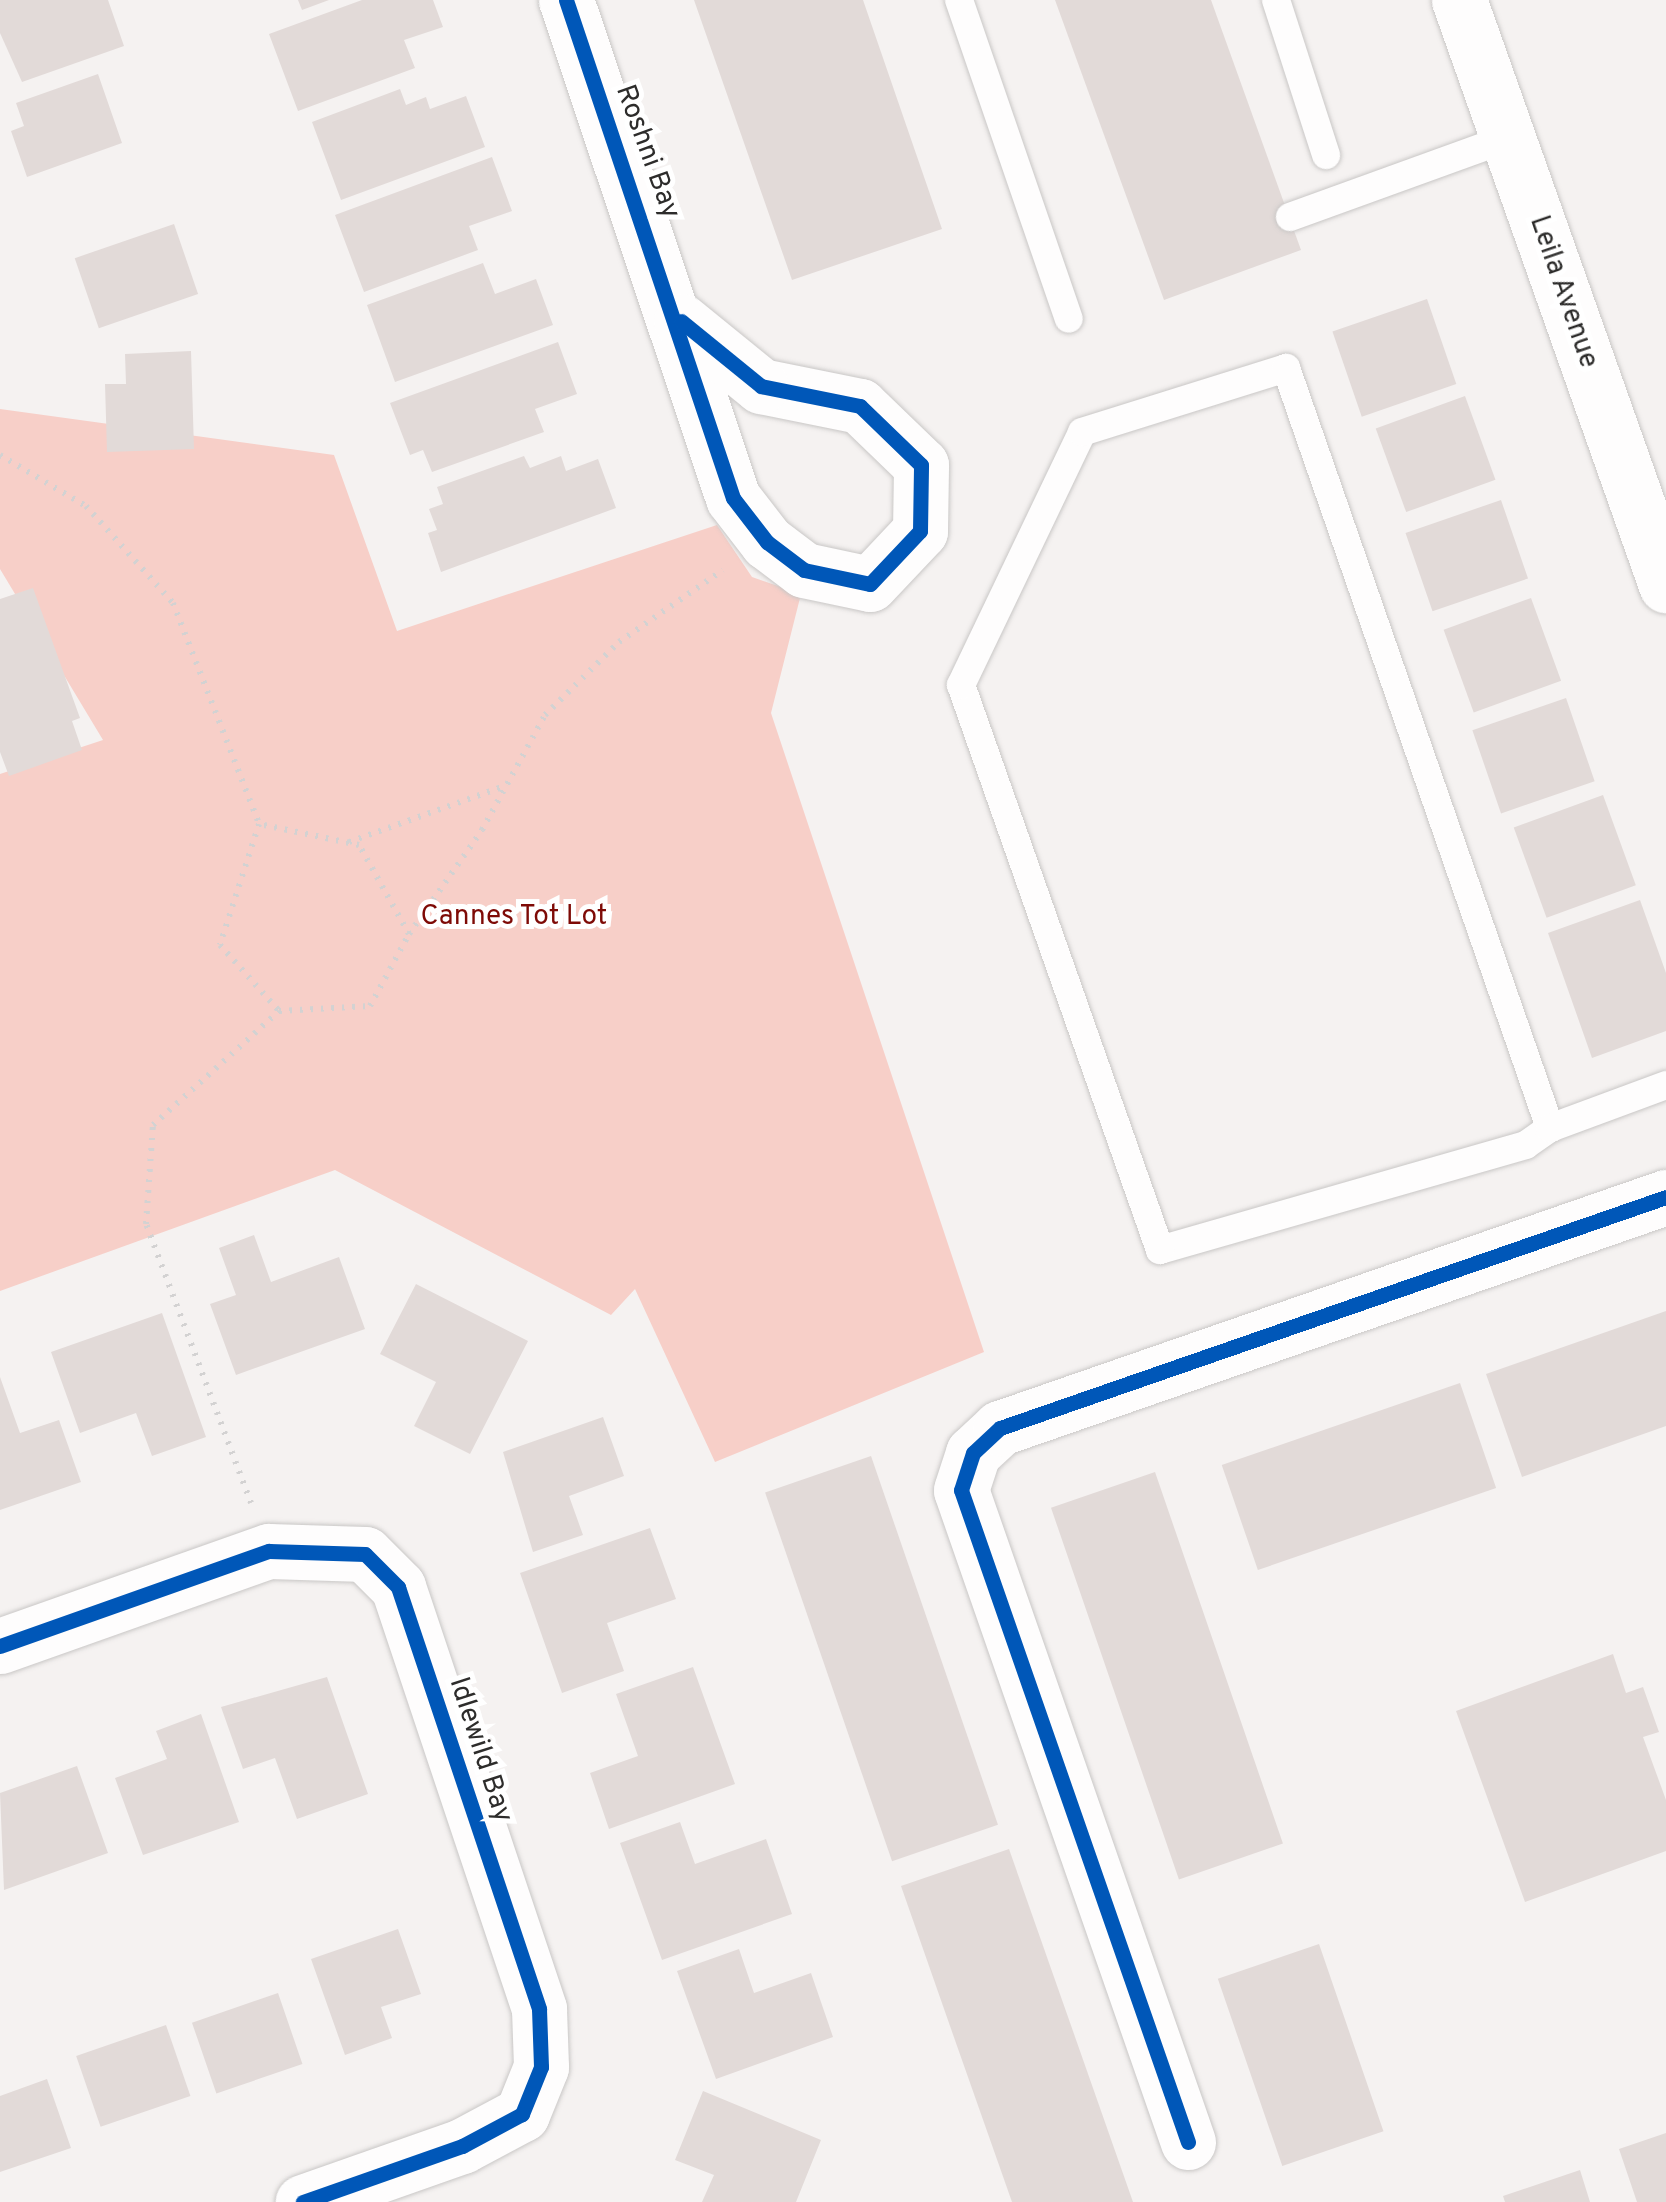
<!DOCTYPE html>
<style>
body{margin:0}
#map{position:relative;width:1666px;height:2202px;overflow:hidden;background:#f5f2f1;font-family:Overpass,sans-serif}
div>[style]{position:absolute}
.green>*{inset:0;background:#f7cfc8}
.building>*{inset:0;background:#e2dad8;transform-origin:0 0}
.path>*{height:6px;margin-top:-3px;transform-origin:0;background:repeating-linear-gradient(90deg,#d3d2d2 0 2.5px,transparent 0 10.5px)}
.roads{filter:drop-shadow(0 0 2px #c9c7c6) drop-shadow(0 0 2px #c9c7c6)}
.service>*{height:28px;margin:-14px;padding:0 14px;transform-origin:14px;border-radius:14px;background:#fefdfd}
.minor>*{height:55px;margin:-27.5px;padding:0 27.5px;transform-origin:27.5px;border-radius:27.5px;background:#fefdfd}
.tertiary>*{height:55px;margin:-27.5px;padding:0 27.5px;transform-origin:27.5px;border-radius:27.5px;background:#fefdfd}
.cycleway>*{height:15px;margin:-7.5px;padding:0 7.5px;transform-origin:7.5px;border-radius:7.5px;background:#0057b8}
span{translate:-50% -50%;white-space:nowrap;text-align:center;line-height:1.15;-webkit-text-stroke:10px #fff;paint-order:stroke}
.street-label{font-size:28px;color:#2d2c2b}
.park-label{font-size:28px;color:#7e0a06}
</style>
<div id="map">
<div class="green">
<div style="clip-path:polygon(0 409px,334px 455px,397px 631px,717px 525px,752px 577px,801px 594px,771px 713px,984px 1352px,715px 1462px,635px 1289px,611px 1315px,335px 1170px,0 1291px,0 774px,103px 740px,0 569px)"></div>
</div>
<div class="building">
<div style="clip-path:polygon(0 0,108px 0,124px 46px,22px 82px,0 33px)"></div>
<div style="clip-path:polygon(298px 0,329px 0,302px 10px)"></div>
<div style="clip-path:polygon(362px 0,433px 0,443px 27px,404px 40px,415px 68px,298px 111px,269px 34px)"></div>
<div style="clip-path:polygon(694px 0,863px 0,942px 229px,792px 280px)"></div>
<div style="clip-path:polygon(1055px 0,1211px 0,1301px 250px,1164px 300px)"></div>
<div style="clip-path:polygon(98px 74px,122px 143px,27px 177px,11px 131px,24px 126px,16px 103px)"></div>
<div style="clip-path:polygon(400px 89px,406px 105px,426px 97px,430px 109px,466px 96px,485px 147px,341px 200px,312px 122px)"></div>
<div style="clip-path:polygon(492px 157px,512px 211px,469px 226px,478px 250px,364px 292px,335px 215px)"></div>
<div style="left:174px;top:224px;width:74px;height:105px;rotate:71deg"></div>
<div style="clip-path:polygon(483px 263px,495px 294px,536px 279px,553px 325px,395px 382px,367px 305px)"></div>
<div style="left:1427px;top:299px;width:90px;height:100px;rotate:71deg"></div>
<div style="clip-path:polygon(558px 342px,577px 394px,535px 409px,544px 432px,432px 472px,423px 450px,410px 455px,390px 403px)"></div>
<div style="clip-path:polygon(191px 351px,194px 449px,107px 452px,105px 384px,126px 384px,125px 354px)"></div>
<div style="left:1465px;top:396px;width:89px;height:95px;rotate:70deg"></div>
<div style="clip-path:polygon(524px 456px,530px 468px,561px 456px,566px 471px,598px 459px,616px 508px,441px 572px,428px 533px,437px 530px,429px 509px,443px 504px,437px 487px)"></div>
<div style="left:1501px;top:500px;width:83px;height:101px;rotate:71deg"></div>
<div style="clip-path:polygon(33px 588px,80px 718px,72px 721px,82px 750px,9px 776px,0 752px,0 599px)"></div>
<div style="left:1531px;top:598px;width:88px;height:93px;rotate:70deg"></div>
<div style="left:1566px;top:698px;width:88px;height:99px;rotate:71deg"></div>
<div style="left:1603px;top:795px;width:96px;height:95px;rotate:70deg"></div>
<div style="clip-path:polygon(1640px 900px,1666px 973px,1666px 1031px,1592px 1058px,1548px 933px)"></div>
<div style="clip-path:polygon(254px 1235px,271px 1282px,339px 1257px,365px 1329px,236px 1375px,210px 1304px,236px 1295px,219px 1248px)"></div>
<div style="clip-path:polygon(416px 1284px,528px 1341px,470px 1454px,414px 1426px,436px 1382px,380px 1354px)"></div>
<div style="clip-path:polygon(1666px 1311px,1666px 1426px,1522px 1477px,1486px 1374px)"></div>
<div style="clip-path:polygon(162px 1313px,206px 1437px,152px 1456px,136px 1413px,80px 1433px,51px 1352px)"></div>
<div style="clip-path:polygon(0 1377px,20px 1433px,59px 1420px,81px 1482px,0 1510px)"></div>
<div style="left:1460px;top:1383px;width:111px;height:252px;rotate:71deg"></div>
<div style="clip-path:polygon(603px 1417px,624px 1476px,569px 1496px,583px 1535px,533px 1552px,503px 1452px)"></div>
<div style="left:871px;top:1456px;width:390px;height:112px;rotate:71deg"></div>
<div style="left:1155px;top:1472px;width:393px;height:110px;rotate:71deg"></div>
<div style="clip-path:polygon(650px 1528px,676px 1599px,607px 1623px,624px 1671px,562px 1693px,520px 1573px)"></div>
<div style="clip-path:polygon(1613px 1654px,1626px 1693px,1643px 1687px,1659px 1732px,1643px 1737px,1666px 1800px,1666px 1851px,1525px 1902px,1456px 1711px)"></div>
<div style="clip-path:polygon(693px 1667px,735px 1784px,609px 1829px,590px 1773px,638px 1756px,616px 1694px)"></div>
<div style="clip-path:polygon(327px 1677px,368px 1794px,297px 1819px,275px 1758px,243px 1769px,221px 1707px)"></div>
<div style="clip-path:polygon(201px 1714px,239px 1822px,143px 1855px,115px 1778px,167px 1759px,156px 1731px)"></div>
<div style="clip-path:polygon(77px 1766px,108px 1853px,4px 1890px,0 1793px)"></div>
<div style="clip-path:polygon(680px 1822px,695px 1864px,766px 1839px,792px 1914px,662px 1960px,620px 1843px)"></div>
<div style="clip-path:polygon(1009px 1849px,1074px 2034px,1133px 2202px,1012px 2202px,950px 2026px,901px 1886px)"></div>
<div style="clip-path:polygon(398px 1929px,421px 1994px,381px 2007px,392px 2038px,345px 2055px,311px 1959px)"></div>
<div style="left:1319px;top:1944px;width:198px;height:107px;rotate:71deg"></div>
<div style="clip-path:polygon(739px 1949px,754px 1993px,811px 1973px,833px 2037px,716px 2079px,677px 1971px)"></div>
<div style="left:278px;top:1993px;width:75px;height:91px;rotate:71deg"></div>
<div style="left:166px;top:2025px;width:75px;height:95px;rotate:71deg"></div>
<div style="clip-path:polygon(47px 2079px,71px 2148px,0 2172px,0 2096px)"></div>
<div style="clip-path:polygon(703px 2091px,821px 2140px,796px 2202px,702px 2202px,714px 2175px,675px 2160px)"></div>
<div style="clip-path:polygon(1666px 2133px,1666px 2202px,1637px 2202px,1619px 2149px)"></div>
<div style="clip-path:polygon(1580px 2170px,1590px 2202px,1505px 2202px,1503px 2196px)"></div>
</div>
<div class="path">
<div style="left:0;top:455px;width:100px;rotate:30.7deg"></div>
<div style="left:86px;top:506px;width:130px;rotate:48.1deg"></div>
<div style="left:173px;top:603px;width:237px;rotate:68.7deg"></div>
<div style="left:259px;top:824px;width:127px;rotate:107.9deg"></div>
<div style="left:220px;top:945px;width:89px;rotate:48.2deg"></div>
<div style="left:279px;top:1011px;width:91px;rotate:-3.1deg"></div>
<div style="left:370px;top:1006px;width:82px;rotate:-61.6deg"></div>
<div style="left:409px;top:934px;width:102px;rotate:-119.3deg"></div>
<div style="left:359px;top:845px;width:102px;rotate:-168.1deg"></div>
<div style="left:349px;top:842px;width:168px;rotate:-19.8deg"></div>
<div style="left:409px;top:934px;width:127px;rotate:-54.9deg"></div>
<div style="left:482px;top:830px;width:131px;rotate:-61.3deg"></div>
<div style="left:545px;top:715px;width:104px;rotate:-44.6deg"></div>
<div style="left:619px;top:642px;width:126px;rotate:-34.7deg"></div>
<div style="left:251px;top:1503px;width:298px;rotate:-110.6deg"></div>
<div style="left:146px;top:1224px;width:99px;rotate:-86deg"></div>
<div style="left:153px;top:1125px;width:170px;rotate:-42.1deg"></div>
</div>
<div class="roads">
<div class="service">
<div style="left:959px;top:0;width:337px;rotate:71deg"></div>
<div style="left:1276px;top:0;width:163px;rotate:72.1deg"></div>
<div style="left:1290px;top:217px;width:232px;rotate:-19.9deg"></div>
<div style="left:1550px;top:1128px;width:29px;rotate:145deg"></div>
<div style="left:1526px;top:1145px;width:381px;rotate:164deg"></div>
<div style="left:1160px;top:1250px;width:599px;rotate:-109.4deg"></div>
<div style="left:961px;top:685px;width:280px;rotate:-64.4deg"></div>
<div style="left:1082px;top:432px;width:214px;rotate:-17.4deg"></div>
<div style="left:1286px;top:368px;width:805px;rotate:70.84deg"></div>
<div style="left:1550px;top:1128px;width:124px;rotate:-20.3deg"></div>
</div>
<div class="minor">
<div style="left:566px;top:0;width:525px;rotate:71.46deg"></div>
<div style="left:733px;top:498px;width:56px;rotate:52.3deg"></div>
<div style="left:767px;top:542px;width:46px;rotate:37.1deg"></div>
<div style="left:804px;top:570px;width:67px;rotate:12deg"></div>
<div style="left:870px;top:584px;width:73px;rotate:-46.7deg"></div>
<div style="left:920px;top:531px;width:66px;rotate:-89.1deg"></div>
<div style="left:921px;top:465px;width:85px;rotate:-136deg"></div>
<div style="left:860px;top:406px;width:101px;rotate:-168.6deg"></div>
<div style="left:761px;top:386px;width:103px;rotate:-140.9deg"></div>
<div style="left:0;top:1646px;width:285px;rotate:-19.5deg"></div>
<div style="left:269px;top:1551px;width:96px;rotate:1.8deg"></div>
<div style="left:365px;top:1554px;width:47px;rotate:45deg"></div>
<div style="left:398px;top:1587px;width:445px;rotate:71.5deg"></div>
<div style="left:539px;top:2009px;width:58px;rotate:88deg"></div>
<div style="left:541px;top:2067px;width:51px;rotate:112deg"></div>
<div style="left:522px;top:2114px;width:68px;rotate:151.9deg"></div>
<div style="left:462px;top:2146px;width:169px;rotate:160.6deg"></div>
<div style="left:1188px;top:2142px;width:690px;rotate:-109.2deg"></div>
<div style="left:961px;top:1490px;width:39px;rotate:-72deg"></div>
<div style="left:973px;top:1453px;width:37px;rotate:-43deg"></div>
<div style="left:1000px;top:1428px;width:705px;rotate:-19.13deg"></div>
</div>
<div class="tertiary">
<div style="left:1459px;top:0;width:621px;rotate:70.51deg"></div>
</div>
</div>
<div class="cycleway">
<div style="left:566px;top:0;width:525px;rotate:71.46deg"></div>
<div style="left:733px;top:498px;width:56px;rotate:52.3deg"></div>
<div style="left:767px;top:542px;width:46px;rotate:37.1deg"></div>
<div style="left:804px;top:570px;width:67px;rotate:12deg"></div>
<div style="left:870px;top:584px;width:73px;rotate:-46.7deg"></div>
<div style="left:920px;top:531px;width:66px;rotate:-89.1deg"></div>
<div style="left:921px;top:465px;width:85px;rotate:-136deg"></div>
<div style="left:860px;top:406px;width:101px;rotate:-168.6deg"></div>
<div style="left:761px;top:386px;width:103px;rotate:-140.9deg"></div>
<div style="left:0;top:1646px;width:285px;rotate:-19.5deg"></div>
<div style="left:269px;top:1551px;width:96px;rotate:1.8deg"></div>
<div style="left:365px;top:1554px;width:47px;rotate:45deg"></div>
<div style="left:398px;top:1587px;width:445px;rotate:71.5deg"></div>
<div style="left:539px;top:2009px;width:58px;rotate:88deg"></div>
<div style="left:541px;top:2067px;width:51px;rotate:112deg"></div>
<div style="left:522px;top:2114px;width:68px;rotate:151.9deg"></div>
<div style="left:462px;top:2146px;width:169px;rotate:160.6deg"></div>
<div style="left:1188px;top:2142px;width:690px;rotate:-109.2deg"></div>
<div style="left:961px;top:1490px;width:39px;rotate:-72deg"></div>
<div style="left:973px;top:1453px;width:37px;rotate:-43deg"></div>
<div style="left:1000px;top:1428px;width:705px;rotate:-19.13deg"></div>
</div>
<div class="street-label">
<span style="left:647px;top:152px;rotate:70deg">Roshni Bay</span>
<span style="left:1563px;top:292px;rotate:71deg">Leila Avenue</span>
<span style="left:480px;top:1750px;rotate:72deg">Idlewild Bay</span>
</div>
<div class="park-label">
<span style="left:514px;top:917px">Cannes Tot Lot</span>
</div>
</div>
